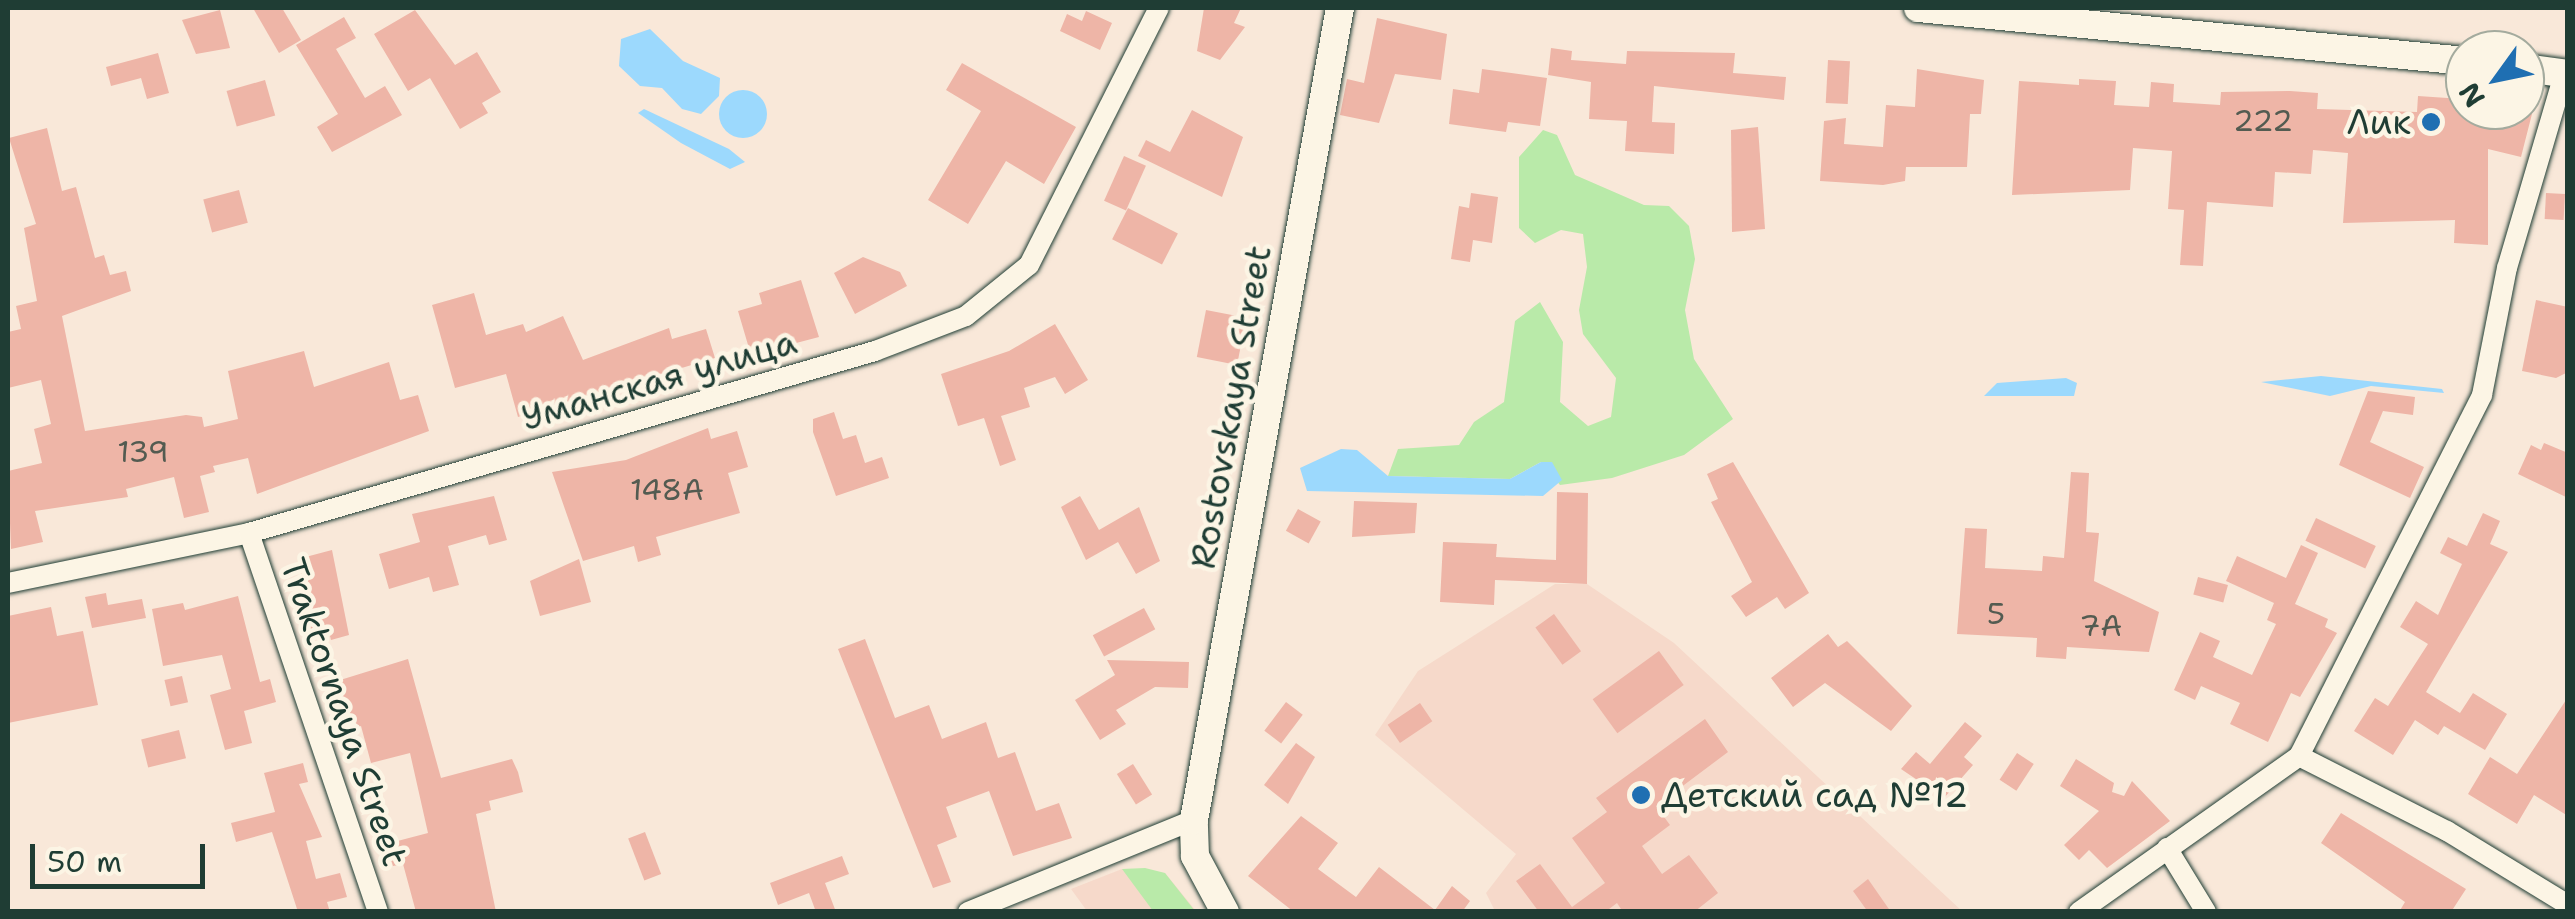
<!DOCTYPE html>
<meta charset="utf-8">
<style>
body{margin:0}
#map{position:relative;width:2575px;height:919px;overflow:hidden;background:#f9e8d9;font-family:"Shantell Sans",sans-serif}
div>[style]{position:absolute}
.built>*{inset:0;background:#f6d9ca}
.green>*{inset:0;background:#b9eaa9}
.water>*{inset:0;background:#9cd9fd}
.round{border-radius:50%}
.building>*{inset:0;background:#eeb5a7;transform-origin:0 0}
.roads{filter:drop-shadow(0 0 2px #1f3d34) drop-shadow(0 0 2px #1f3d34)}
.street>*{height:20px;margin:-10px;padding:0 10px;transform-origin:10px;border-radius:10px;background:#fcf5e5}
.secondary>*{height:28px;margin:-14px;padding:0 14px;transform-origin:14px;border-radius:14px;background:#fcf5e5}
.dots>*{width:28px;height:28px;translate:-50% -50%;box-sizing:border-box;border:5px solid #fcf5e5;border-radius:50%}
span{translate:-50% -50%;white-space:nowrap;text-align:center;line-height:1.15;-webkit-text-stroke:9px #fcf5e5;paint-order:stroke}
.number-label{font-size:30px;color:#535b51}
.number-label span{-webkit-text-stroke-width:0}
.poi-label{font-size:35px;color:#1f3d34}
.right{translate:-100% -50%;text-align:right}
.left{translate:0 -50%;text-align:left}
.street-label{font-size:35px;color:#1f3d34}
.frame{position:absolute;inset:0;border:10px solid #1f3d34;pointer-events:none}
.north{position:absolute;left:2445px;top:30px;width:100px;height:100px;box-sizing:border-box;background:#fcf5e5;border:2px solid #a4ab9e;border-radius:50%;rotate:237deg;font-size:28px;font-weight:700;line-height:40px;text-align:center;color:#1f3d34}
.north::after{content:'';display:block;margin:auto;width:35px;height:45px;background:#1f6fb2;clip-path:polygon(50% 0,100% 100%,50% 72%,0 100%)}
.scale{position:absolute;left:30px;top:844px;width:175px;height:45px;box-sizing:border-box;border:5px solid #1f3d34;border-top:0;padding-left:12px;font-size:30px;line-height:35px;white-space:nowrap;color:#1f3d34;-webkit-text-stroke:8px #fcf5e5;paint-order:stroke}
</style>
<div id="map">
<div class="built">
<div style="clip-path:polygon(1555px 584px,1587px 584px,1674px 643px,1962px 911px,1495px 911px,1486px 893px,1516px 854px,1375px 735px,1418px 671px)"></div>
<div style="clip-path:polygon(1122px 869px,1165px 873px,1196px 911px,1087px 911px,1071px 889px)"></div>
</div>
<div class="green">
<div style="clip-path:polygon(1543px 130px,1557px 135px,1575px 175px,1644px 205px,1669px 206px,1689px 226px,1695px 259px,1685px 310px,1694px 359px,1733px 419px,1684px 455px,1612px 478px,1560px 485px,1541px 462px,1510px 479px,1388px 476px,1398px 449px,1459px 445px,1474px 422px,1504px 402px,1515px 321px,1540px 302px,1563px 342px,1560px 402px,1588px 426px,1611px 417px,1616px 378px,1583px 334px,1579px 310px,1587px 267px,1583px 234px,1561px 230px,1535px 243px,1519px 228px,1519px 157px)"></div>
<div style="clip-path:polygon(1145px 868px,1165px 873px,1195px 911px,1153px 911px,1122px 869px)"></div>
</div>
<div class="water">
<div style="clip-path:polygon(650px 29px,683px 61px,720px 78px,719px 96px,701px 114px,682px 109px,662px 88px,640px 86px,619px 66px,621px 39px)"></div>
<div class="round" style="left:719px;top:90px;width:48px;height:48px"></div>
<div style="clip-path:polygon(644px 109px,729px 149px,745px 162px,730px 169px,681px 143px,638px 113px)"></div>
<div style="clip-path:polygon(2321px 376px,2442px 389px,2444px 393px,2371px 386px,2330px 396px,2261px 382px)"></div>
<div style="clip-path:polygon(2066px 378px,2077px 383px,2074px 396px,1984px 396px,1997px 383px)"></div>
<div style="clip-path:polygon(1341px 449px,1357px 450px,1388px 476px,1510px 479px,1541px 462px,1552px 462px,1562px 480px,1543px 496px,1307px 491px,1300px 468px)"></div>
</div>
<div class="building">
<div style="clip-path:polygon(253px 8px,282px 8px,301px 40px,279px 53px)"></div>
<div style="clip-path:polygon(1204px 8px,1241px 8px,1234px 23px,1245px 27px,1220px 60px,1197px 51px)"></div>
<div style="clip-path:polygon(220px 10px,230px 48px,196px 54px,182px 20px)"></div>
<div style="clip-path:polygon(415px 10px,455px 65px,477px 52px,501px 92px,482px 103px,488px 113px,460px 129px,430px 78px,408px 91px,374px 34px)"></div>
<div style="clip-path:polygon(1086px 11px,1112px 23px,1100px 50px,1060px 31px,1067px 14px,1082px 21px)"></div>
<div style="clip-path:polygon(344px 17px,356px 38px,336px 49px,365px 98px,385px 86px,402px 115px,332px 152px,317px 127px,338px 114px,296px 45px)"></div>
<div style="clip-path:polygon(1377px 18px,1447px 34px,1441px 80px,1395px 74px,1379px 123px,1340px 115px,1347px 79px,1364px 83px)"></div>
<div style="clip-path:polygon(1551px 48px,1572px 51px,1571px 60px,1626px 64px,1627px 51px,1735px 53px,1733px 73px,1786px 77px,1784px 100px,1654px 86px,1652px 122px,1675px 123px,1674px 154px,1625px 151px,1627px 121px,1589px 119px,1591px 82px,1548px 75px)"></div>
<div style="clip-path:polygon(158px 53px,169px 93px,147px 99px,141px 78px,111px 86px,106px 67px)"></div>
<div style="left:1828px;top:60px;width:22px;height:43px;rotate:3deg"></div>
<div style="clip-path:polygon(962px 63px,1076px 127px,1044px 184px,1006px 161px,968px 224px,928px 200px,981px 111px,946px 90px)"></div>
<div style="clip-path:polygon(1482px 69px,1547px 78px,1540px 126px,1508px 122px,1506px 132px,1449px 124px,1453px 89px,1479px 93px)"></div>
<div style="clip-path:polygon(1917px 69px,1984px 80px,1981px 114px,1970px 114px,1967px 167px,1906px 167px,1905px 181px,1883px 185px,1820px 181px,1824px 121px,1846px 118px,1844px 144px,1883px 147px,1886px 105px,1915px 107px)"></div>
<div style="clip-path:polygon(2079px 79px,2116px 81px,2114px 105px,2149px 107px,2151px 82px,2174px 84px,2173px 102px,2220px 105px,2221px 92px,2290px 91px,2318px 93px,2317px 109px,2417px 112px,2418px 96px,2462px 99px,2461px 110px,2533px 110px,2521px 157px,2488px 149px,2488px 245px,2454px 243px,2455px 220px,2343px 223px,2348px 153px,2313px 150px,2311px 174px,2275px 172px,2273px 207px,2207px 202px,2203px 266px,2180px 265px,2184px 210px,2168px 209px,2172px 151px,2133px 148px,2130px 190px,2012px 195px,2019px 81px,2079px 85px)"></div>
<div style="left:265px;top:80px;width:37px;height:40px;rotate:74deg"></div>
<div style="clip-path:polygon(1192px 110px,1243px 137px,1222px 197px,1138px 156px,1146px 140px,1170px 152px)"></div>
<div style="clip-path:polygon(1758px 127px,1765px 229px,1732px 232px,1731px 130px)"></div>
<div style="clip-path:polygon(47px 128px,62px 191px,76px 187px,95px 258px,104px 255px,110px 275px,126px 271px,131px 291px,62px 316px,85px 431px,186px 415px,202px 417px,204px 427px,238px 419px,228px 371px,304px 351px,314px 387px,389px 362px,400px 400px,418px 395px,429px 431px,257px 494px,248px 458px,213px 466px,215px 472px,200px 476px,209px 512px,184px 518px,174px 477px,126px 489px,128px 497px,35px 511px,43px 542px,11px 549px,8px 471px,42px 463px,34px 429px,51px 424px,41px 380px,8px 388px,8px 332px,21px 329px,16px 306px,37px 301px,24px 228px,36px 224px,9px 138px)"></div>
<div style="left:1124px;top:156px;width:24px;height:49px;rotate:24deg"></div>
<div style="left:239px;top:190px;width:34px;height:37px;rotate:75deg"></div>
<div style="clip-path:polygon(1471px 193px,1498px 197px,1492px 243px,1473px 240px,1470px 262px,1451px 259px,1459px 206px,1469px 208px)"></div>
<div style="left:2546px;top:193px;width:19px;height:26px;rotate:3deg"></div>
<div style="left:1128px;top:208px;width:56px;height:35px;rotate:27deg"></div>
<div style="clip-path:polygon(863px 257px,900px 272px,907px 286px,855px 314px,834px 273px)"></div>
<div style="clip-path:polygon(801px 280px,819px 337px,751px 355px,738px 311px,762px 304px,759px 293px)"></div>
<div style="clip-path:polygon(474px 293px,486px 335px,523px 324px,526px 332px,563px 316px,583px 360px,669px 328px,672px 339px,706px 329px,715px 358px,518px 417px,506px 374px,455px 388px,432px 305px)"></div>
<div style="clip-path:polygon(2536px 300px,2568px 307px,2568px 372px,2556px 378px,2522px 371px)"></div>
<div style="left:1206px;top:310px;width:41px;height:48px;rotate:11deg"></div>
<div style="clip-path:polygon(1055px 324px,1088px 380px,1065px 394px,1055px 377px,1024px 388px,1030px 407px,1001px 416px,1016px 460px,1000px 466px,984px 418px,958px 426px,941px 374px,1009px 351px)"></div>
<div style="clip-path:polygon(2368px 391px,2415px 397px,2413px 415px,2383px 411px,2370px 442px,2424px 467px,2410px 498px,2339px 465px)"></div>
<div style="clip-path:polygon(834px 412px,843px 439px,856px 435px,865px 463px,882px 457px,889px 478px,836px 496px,813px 432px,813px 419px)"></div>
<div style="clip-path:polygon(708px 428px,711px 439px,737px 431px,748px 467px,728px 473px,740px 513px,656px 537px,661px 555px,638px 562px,634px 546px,583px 561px,552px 472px,626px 460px)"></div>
<div style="clip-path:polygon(2544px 443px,2568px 453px,2568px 498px,2518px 474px,2531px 445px,2541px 450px)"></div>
<div style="clip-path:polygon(1733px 462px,1809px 593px,1785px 609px,1777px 597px,1746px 617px,1731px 596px,1752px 582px,1711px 502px,1718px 499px,1707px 474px)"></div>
<div style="clip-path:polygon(2071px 472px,2089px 473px,2086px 532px,2099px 533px,2094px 581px,2159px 612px,2149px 652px,2067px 647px,2066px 659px,2036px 657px,2037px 638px,1957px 634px,1965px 528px,1987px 529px,1985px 568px,2042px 571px,2043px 556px,2064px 558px)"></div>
<div style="clip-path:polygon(1557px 492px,1588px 493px,1587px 584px,1495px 580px,1494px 605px,1440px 602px,1443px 542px,1497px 544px,1496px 557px,1556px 560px)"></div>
<div style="clip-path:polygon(494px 496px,507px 540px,489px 545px,486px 535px,448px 546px,459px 585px,433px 592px,429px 577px,389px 589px,379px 554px,420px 542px,412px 514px)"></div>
<div style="clip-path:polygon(1080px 496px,1099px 530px,1139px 507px,1160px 561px,1136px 574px,1118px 542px,1086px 560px,1061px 507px)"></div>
<div style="clip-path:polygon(1354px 501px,1417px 503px,1415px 533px,1352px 537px)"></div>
<div style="left:1298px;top:509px;width:26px;height:25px;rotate:29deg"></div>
<div style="clip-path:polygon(2483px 513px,2500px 521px,2490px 544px,2508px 552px,2426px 692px,2460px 713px,2473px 693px,2507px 714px,2485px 750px,2444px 726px,2438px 735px,2415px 720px,2393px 755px,2354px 731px,2375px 698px,2388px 706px,2428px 644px,2400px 627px,2416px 601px,2438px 615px,2462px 564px,2440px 553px,2448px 537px,2467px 546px)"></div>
<div style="left:2316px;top:518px;width:66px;height:25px;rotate:25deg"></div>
<div style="clip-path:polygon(2301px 545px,2318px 553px,2295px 604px,2328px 619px,2325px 627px,2337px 633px,2300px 697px,2291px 693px,2268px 742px,2230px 724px,2240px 703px,2201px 686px,2195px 700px,2174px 690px,2200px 632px,2220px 641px,2213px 657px,2252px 675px,2276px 624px,2267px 620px,2274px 603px,2226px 581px,2237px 556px,2286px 578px)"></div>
<div style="clip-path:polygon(332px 550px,349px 635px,331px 640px,328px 628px,311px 632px,298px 559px)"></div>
<div style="clip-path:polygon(579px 559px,591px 602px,540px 616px,530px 581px)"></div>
<div style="left:2198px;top:577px;width:31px;height:18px;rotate:15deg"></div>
<div style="clip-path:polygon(106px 593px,108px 605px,142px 599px,146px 618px,92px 628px,85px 597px)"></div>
<div style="clip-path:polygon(238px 596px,260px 682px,270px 679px,276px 702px,244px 711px,252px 743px,225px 750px,210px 695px,231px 689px,222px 655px,163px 666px,152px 609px,183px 603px,185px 610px)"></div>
<div style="clip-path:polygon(51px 607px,57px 636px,83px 631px,98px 705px,8px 723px,8px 616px)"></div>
<div style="left:1144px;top:608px;width:24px;height:58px;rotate:62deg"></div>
<div style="left:1554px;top:614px;width:46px;height:23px;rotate:54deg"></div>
<div style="clip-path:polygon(1828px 634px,1838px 647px,1847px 641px,1912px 706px,1891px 731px,1825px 683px,1793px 707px,1771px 678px)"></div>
<div style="clip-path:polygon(865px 639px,895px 718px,929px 705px,942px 739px,986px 722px,998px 758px,1015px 752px,1036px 811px,1059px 803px,1072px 838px,1013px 856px,989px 791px,946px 807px,957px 837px,937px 845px,951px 882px,933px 888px,838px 649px)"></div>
<div style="left:1659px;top:651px;width:42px;height:82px;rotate:54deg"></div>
<div style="clip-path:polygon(408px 659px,441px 778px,512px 759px,518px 772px,523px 792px,489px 801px,491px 810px,476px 814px,496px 912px,416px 912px,403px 864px,393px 866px,386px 844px,428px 833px,410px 753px,371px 763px,361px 726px,350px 729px,337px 681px)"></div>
<div style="clip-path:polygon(1107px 660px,1189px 662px,1188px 688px,1155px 687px,1116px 710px,1126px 724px,1100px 740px,1075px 700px,1115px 675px)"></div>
<div style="left:182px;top:676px;width:27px;height:18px;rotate:77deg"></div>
<div style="clip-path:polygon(2568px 697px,2568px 816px,2534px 795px,2517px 824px,2468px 794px,2490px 757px,2517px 774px)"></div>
<div style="left:1286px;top:702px;width:21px;height:36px;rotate:37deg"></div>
<div style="left:1420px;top:703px;width:22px;height:39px;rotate:56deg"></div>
<div style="clip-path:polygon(1705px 719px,1728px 752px,1656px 806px,1670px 825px,1642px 846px,1662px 874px,1689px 855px,1718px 893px,1694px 912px,1623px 912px,1617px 903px,1605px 912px,1539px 912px,1516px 881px,1540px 864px,1572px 907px,1605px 883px,1572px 838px,1607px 812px,1596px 798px)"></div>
<div style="clip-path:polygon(1965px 722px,1982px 736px,1964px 757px,1973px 765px,1944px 798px,1901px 769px,1916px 752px,1930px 764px)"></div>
<div style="left:179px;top:730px;width:29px;height:39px;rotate:76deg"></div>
<div style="clip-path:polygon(1296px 743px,1315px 757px,1288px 804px,1264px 785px)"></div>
<div style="left:2017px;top:753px;width:20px;height:32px;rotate:33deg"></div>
<div style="clip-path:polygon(2076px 759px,2114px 783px,2112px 792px,2124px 796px,2132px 781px,2170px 821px,2107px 868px,2089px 850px,2079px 860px,2064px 845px,2099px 811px,2060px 786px)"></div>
<div style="clip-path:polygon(303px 763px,308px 782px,299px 784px,322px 837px,306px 841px,316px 879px,340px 873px,347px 897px,327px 902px,330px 912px,298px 912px,272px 832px,236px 842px,231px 823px,275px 812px,264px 773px)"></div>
<div style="left:1133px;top:764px;width:36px;height:19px;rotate:58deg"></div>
<div style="clip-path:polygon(2341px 813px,2466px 889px,2451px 912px,2399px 912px,2405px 902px,2321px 843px)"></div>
<div style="clip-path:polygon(1301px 816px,1338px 843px,1318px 869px,1356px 897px,1379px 867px,1435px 910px,1452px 886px,1470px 901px,1462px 912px,1294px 912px,1248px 876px)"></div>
<div style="left:645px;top:832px;width:45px;height:18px;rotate:69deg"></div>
<div style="clip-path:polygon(842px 856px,849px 874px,825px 883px,836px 912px,816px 912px,809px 893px,778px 905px,770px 883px)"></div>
<div style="clip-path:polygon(1868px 879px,1891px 912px,1868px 912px,1853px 891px)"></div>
</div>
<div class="roads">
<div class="street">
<div style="left:249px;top:533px;width:400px;rotate:71.2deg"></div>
<div style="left:8px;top:583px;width:246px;rotate:-11.7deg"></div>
<div style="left:249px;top:533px;width:652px;rotate:-16.21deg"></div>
<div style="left:875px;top:351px;width:97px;rotate:-21deg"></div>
<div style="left:966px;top:316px;width:81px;rotate:-39deg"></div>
<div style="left:1029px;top:265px;width:288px;rotate:-63.2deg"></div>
<div style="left:2299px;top:756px;width:166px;rotate:26.9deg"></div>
<div style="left:2447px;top:831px;width:142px;rotate:31.4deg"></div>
<div style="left:2167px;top:848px;width:75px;rotate:58.6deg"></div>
<div style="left:968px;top:912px;width:244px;rotate:-22.2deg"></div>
<div style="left:2079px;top:912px;width:270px;rotate:-35.3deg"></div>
<div style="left:2299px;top:756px;width:405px;rotate:-63.1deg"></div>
<div style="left:2482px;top:395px;width:129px;rotate:-78.9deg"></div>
<div style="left:2507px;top:268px;width:202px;rotate:-73.6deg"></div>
</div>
<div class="secondary">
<div style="left:1918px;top:8px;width:550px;rotate:5.53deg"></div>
<div style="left:2525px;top:68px;width:43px;rotate:7.9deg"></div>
<div style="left:1225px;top:912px;width:64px;rotate:-118.2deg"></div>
<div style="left:1195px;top:856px;width:36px;rotate:-92deg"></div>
<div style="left:1194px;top:820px;width:825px;rotate:-79.81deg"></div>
</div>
</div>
<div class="dots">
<div style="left:2431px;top:122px;background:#1f6fb2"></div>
<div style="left:1641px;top:795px;background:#1f6fb2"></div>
</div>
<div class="number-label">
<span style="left:2263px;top:121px">222</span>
<span style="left:143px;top:452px">139</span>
<span style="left:667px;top:490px">148А</span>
<span style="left:1996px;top:614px">5</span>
<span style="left:2101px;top:626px">7А</span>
</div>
<div class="poi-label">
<span class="right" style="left:2411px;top:122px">Лик</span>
<span class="left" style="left:1661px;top:795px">Детский сад №12</span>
</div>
<div class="street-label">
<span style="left:659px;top:380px;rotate:-16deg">Уманская улица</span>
<span style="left:1231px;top:407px;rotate:-80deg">Rostovskaya Street</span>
<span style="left:344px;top:712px;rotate:71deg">Traktornaya Street</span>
</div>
<div class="frame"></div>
<div class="north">N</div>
<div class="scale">50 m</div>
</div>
